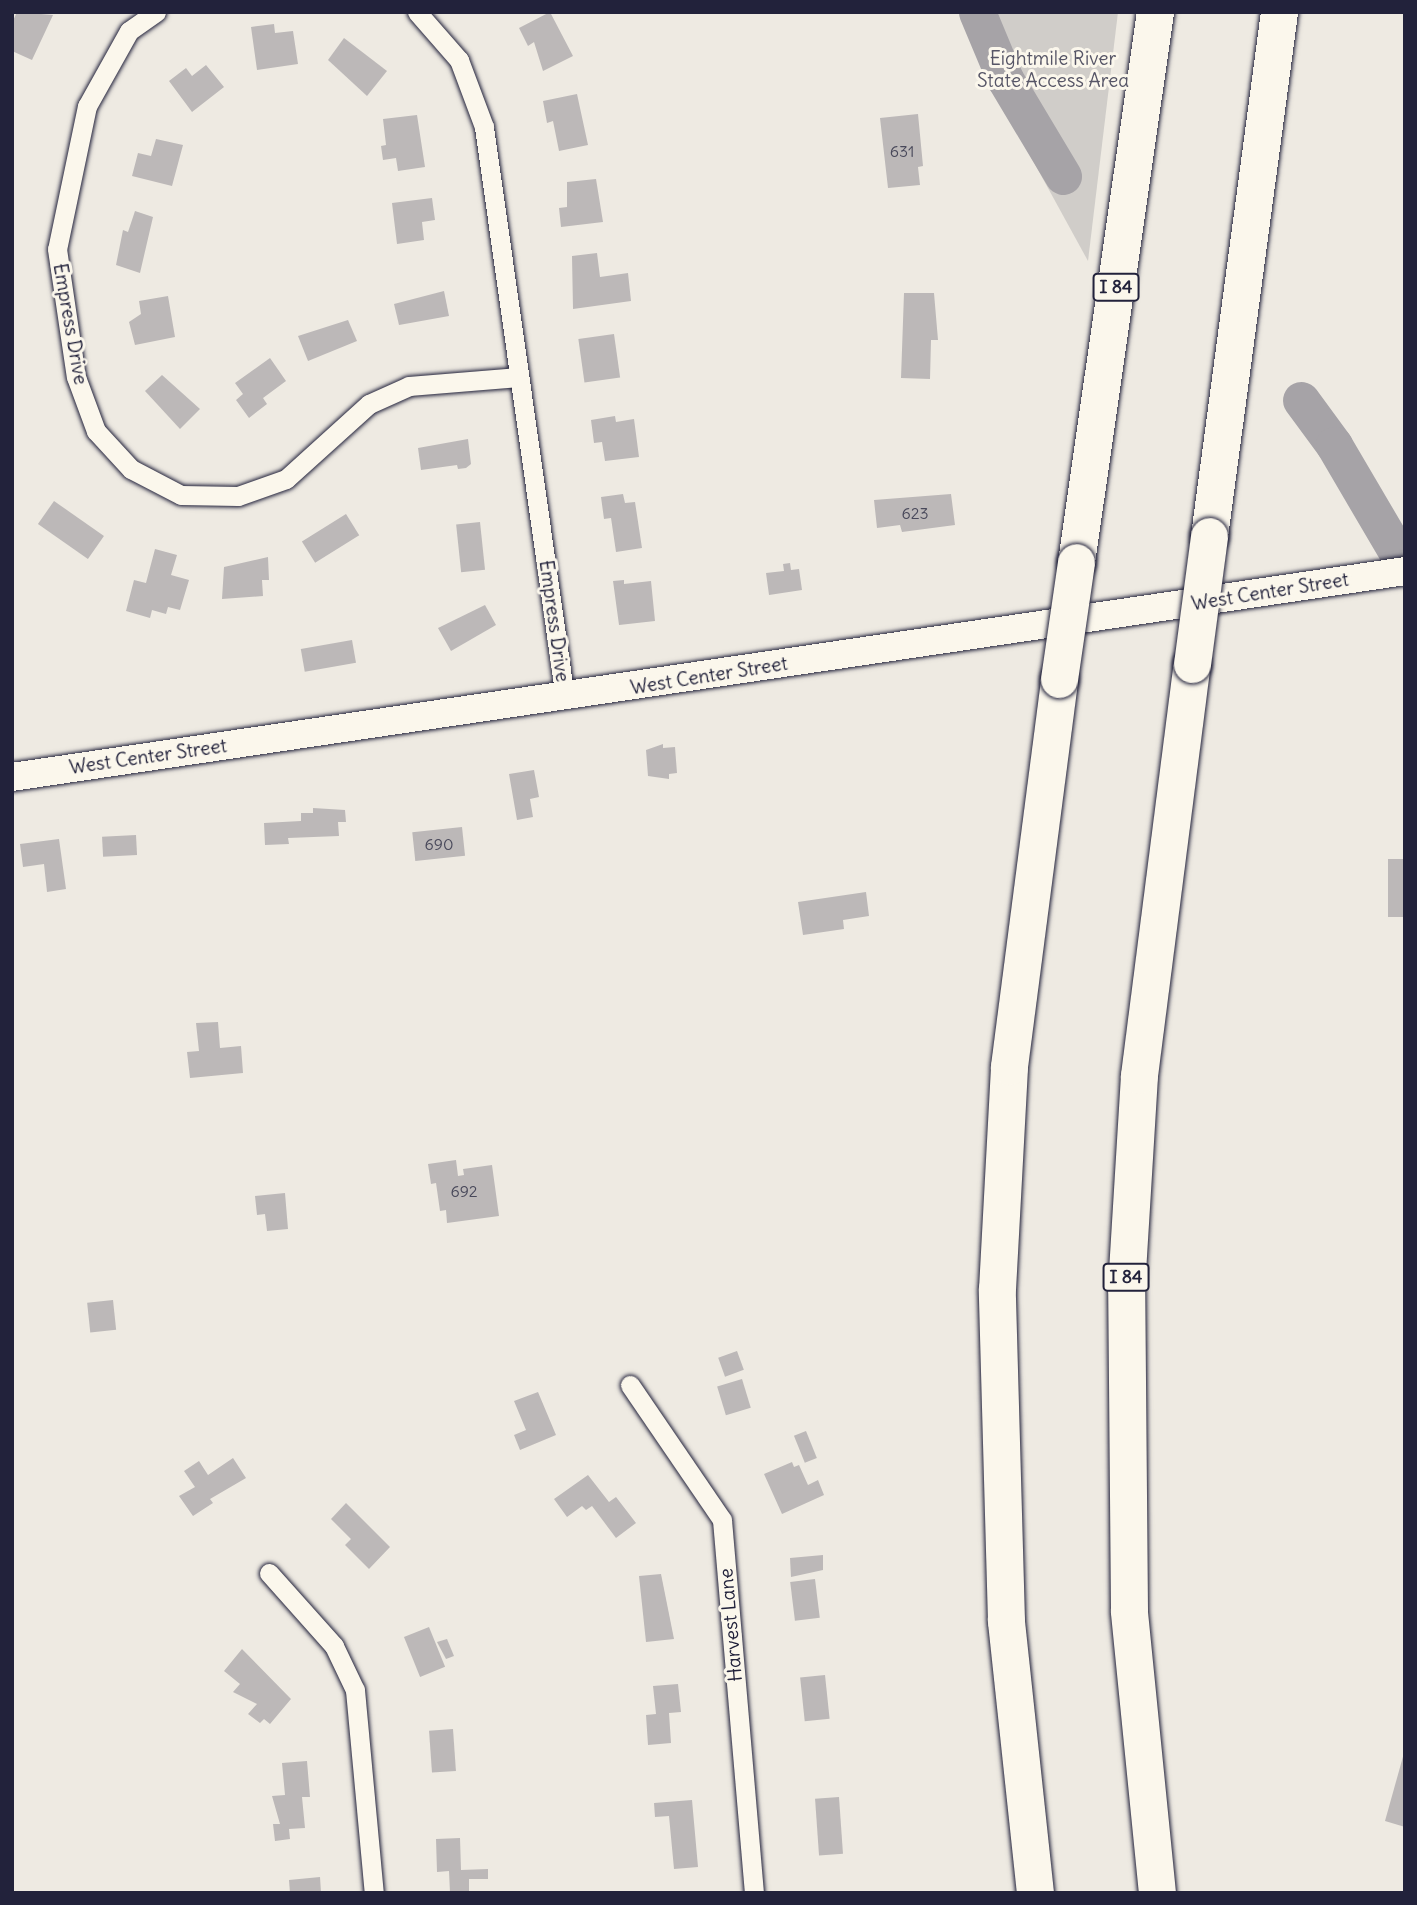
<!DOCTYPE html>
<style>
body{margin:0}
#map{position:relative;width:1417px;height:1905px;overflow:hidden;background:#eeeae2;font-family:Delius,sans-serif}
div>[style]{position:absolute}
.green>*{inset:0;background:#d0cdc9}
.river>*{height:37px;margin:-18.5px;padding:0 18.5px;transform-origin:18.5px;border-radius:18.5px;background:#a6a3a7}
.building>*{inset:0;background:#bcb8b8;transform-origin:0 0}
.roads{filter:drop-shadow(0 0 2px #22223b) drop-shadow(0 0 2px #22223b)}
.street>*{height:19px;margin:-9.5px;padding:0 9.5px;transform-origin:9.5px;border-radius:9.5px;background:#fbf7ec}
.secondary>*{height:28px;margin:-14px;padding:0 14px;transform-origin:14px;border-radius:14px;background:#fbf7ec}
.highway>*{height:37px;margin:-18.5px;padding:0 18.5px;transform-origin:18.5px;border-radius:18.5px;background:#fbf7ec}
.bridges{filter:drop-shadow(0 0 2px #22223b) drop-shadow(0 0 2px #22223b)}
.highway-bridge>*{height:37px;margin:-18.5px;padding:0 18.5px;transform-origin:18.5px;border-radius:18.5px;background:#fbf7ec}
span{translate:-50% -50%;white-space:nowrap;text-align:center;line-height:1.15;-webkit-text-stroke:6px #fbf7ec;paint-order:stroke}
.number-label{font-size:16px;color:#48485a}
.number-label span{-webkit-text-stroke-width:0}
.shield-label span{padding:2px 5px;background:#fbf7ec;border:2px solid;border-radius:5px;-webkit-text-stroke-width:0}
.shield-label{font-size:18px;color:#22223b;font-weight:700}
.park-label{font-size:19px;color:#565566}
.street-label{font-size:19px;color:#22223b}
.frame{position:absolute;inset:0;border:14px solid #22223b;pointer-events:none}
</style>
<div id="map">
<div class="green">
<div style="clip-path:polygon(976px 12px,1118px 12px,1088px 261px,1004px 108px)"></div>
</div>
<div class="river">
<div style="left:977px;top:12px;width:73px;rotate:67.3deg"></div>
<div style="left:1005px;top:79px;width:113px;rotate:59.1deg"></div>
<div style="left:1301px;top:400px;width:56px;rotate:53.7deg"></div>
<div style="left:1334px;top:445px;width:140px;rotate:59.6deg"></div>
</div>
<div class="building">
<div style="clip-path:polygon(17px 12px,53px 15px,32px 60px,12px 51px,12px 23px)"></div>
<div style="clip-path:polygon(550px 12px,573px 56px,543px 71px,534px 42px,528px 46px,519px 28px)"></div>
<div style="clip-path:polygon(274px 24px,275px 33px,293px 31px,298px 64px,257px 70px,251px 27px)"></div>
<div style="clip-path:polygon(344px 38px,387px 71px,367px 96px,328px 60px)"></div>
<div style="clip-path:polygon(206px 65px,224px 87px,192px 112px,169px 81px,186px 68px,192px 76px)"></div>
<div style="clip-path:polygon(577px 94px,588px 145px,559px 151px,553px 121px,547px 123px,543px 101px)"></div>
<div style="clip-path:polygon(918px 114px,923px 166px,918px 167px,920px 185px,888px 188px,880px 118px)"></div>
<div style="clip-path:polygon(417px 115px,425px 167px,398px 171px,396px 158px,383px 160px,381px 146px,386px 145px,383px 119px)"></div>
<div style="clip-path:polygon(156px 139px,183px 145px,172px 186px,132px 176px,138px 153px,151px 156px)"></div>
<div style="clip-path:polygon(596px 179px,603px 222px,561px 227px,559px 208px,567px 207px,567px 182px)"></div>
<div style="clip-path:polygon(432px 198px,435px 220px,422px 222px,424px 240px,397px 244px,392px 203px)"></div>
<div style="clip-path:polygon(135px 211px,153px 217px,140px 273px,116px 265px,123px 230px,128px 232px)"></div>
<div style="clip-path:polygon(597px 253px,600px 277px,628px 273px,631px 301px,573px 309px,572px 256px)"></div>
<div style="clip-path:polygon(444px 291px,449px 316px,399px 325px,394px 304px)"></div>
<div style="clip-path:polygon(904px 293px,934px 293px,938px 340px,931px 340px,930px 379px,901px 378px)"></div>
<div style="clip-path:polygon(168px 296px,175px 337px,135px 345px,129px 322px,141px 314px,139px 301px)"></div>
<div style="clip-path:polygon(348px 320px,357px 341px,308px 361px,298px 336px)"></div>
<div style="left:614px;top:334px;width:44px;height:36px;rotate:82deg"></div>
<div style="clip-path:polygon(270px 358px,286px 381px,263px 398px,267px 404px,249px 418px,236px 400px,243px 394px,235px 383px)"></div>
<div style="clip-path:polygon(162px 375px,200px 409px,180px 429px,145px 391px)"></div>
<div style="clip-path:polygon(615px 416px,616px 422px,634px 419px,639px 457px,605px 461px,602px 442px,594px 443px,591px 420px)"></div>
<div style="clip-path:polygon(468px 439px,471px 464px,466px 468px,458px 469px,457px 465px,421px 470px,418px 448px)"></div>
<div style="clip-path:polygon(623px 494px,625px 503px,635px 502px,642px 548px,616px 552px,611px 518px,604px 519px,601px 497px)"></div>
<div style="clip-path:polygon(951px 494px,955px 525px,902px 532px,900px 525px,877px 528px,874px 500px)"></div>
<div style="left:54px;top:501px;width:61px;height:28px;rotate:35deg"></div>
<div style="left:346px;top:514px;width:25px;height:52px;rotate:58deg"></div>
<div style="left:480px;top:522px;width:48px;height:24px;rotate:84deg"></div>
<div style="clip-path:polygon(155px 549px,177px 555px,171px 575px,189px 580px,180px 610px,168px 607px,166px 614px,152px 610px,150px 618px,126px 611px,134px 580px,146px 583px)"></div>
<div style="clip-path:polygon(268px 557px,269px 580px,262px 580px,263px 596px,222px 599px,224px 567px)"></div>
<div style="clip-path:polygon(790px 563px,791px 570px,799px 569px,802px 590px,769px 595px,766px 573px,784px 571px,783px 564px)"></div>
<div style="clip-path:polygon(624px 580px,624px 584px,651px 581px,655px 621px,619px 625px,613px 581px)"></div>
<div style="clip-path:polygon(485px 605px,496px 625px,451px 651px,438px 628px)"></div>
<div style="left:352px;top:640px;width:23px;height:52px;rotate:80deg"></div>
<div style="clip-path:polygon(663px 744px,663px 748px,675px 747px,677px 773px,669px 774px,669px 779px,648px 776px,646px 750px)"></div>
<div style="clip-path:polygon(534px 770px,539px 797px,530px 799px,533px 817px,517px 820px,509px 774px)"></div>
<div style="clip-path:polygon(313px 808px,345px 810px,346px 822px,338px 822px,339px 836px,288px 838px,289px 844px,265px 845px,264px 823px,301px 821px,301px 813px,313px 813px)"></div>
<div style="left:462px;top:827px;width:29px;height:50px;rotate:84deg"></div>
<div style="left:136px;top:835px;width:20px;height:34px;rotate:87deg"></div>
<div style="clip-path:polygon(59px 839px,66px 889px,47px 892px,44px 864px,23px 867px,20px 844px)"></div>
<div style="left:1388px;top:859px;width:17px;height:58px"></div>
<div style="clip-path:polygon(866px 892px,869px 916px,843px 920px,844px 929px,803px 935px,798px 902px)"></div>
<div style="clip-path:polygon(218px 1022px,220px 1048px,241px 1046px,243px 1073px,190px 1078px,187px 1052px,199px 1051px,196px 1023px)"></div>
<div style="clip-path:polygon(456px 1160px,458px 1176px,464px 1175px,463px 1169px,492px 1165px,499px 1216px,447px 1223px,446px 1210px,440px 1211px,436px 1183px,431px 1184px,428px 1164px)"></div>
<div style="clip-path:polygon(285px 1193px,288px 1229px,267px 1231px,265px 1214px,257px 1215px,255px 1196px)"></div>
<div style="left:113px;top:1300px;width:30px;height:26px;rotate:84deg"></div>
<div style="left:737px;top:1351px;width:20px;height:20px;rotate:70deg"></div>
<div style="left:742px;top:1379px;width:30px;height:26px;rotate:73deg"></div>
<div style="clip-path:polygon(538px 1392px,556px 1435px,520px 1450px,514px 1435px,526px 1430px,514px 1401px)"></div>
<div style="left:806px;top:1431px;width:29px;height:13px;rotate:68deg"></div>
<div style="clip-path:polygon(233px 1458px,246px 1478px,210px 1499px,213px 1503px,193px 1516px,179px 1496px,195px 1487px,184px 1471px,199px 1461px,208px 1475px)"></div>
<div style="clip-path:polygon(792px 1462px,794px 1467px,799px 1465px,808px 1485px,818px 1480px,824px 1495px,782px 1514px,764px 1474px)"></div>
<div style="clip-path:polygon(588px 1475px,609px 1502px,616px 1497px,636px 1523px,616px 1538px,592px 1506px,586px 1510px,582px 1506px,567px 1517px,554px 1499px)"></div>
<div style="clip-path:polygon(346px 1503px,390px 1547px,369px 1569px,345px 1545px,351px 1539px,331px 1519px)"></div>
<div style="clip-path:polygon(823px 1555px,823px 1570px,791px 1577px,790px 1558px)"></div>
<div style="clip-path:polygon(661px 1574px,674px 1639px,646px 1642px,639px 1576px)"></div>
<div style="left:815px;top:1579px;width:39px;height:25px;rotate:83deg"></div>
<div style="left:429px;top:1627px;width:43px;height:27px;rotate:68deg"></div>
<div style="clip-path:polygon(447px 1639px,454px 1656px,446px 1659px,437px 1642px)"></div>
<div style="clip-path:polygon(242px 1649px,291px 1699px,270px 1724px,264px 1719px,260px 1723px,248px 1714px,257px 1704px,233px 1692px,240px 1684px,224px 1671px)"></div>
<div style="left:825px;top:1675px;width:44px;height:25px;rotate:84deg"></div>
<div style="clip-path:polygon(678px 1684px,681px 1712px,669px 1713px,671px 1743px,648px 1745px,646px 1715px,656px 1714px,653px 1686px)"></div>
<div style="left:453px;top:1729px;width:42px;height:24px;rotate:86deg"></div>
<div style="clip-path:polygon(1404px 1753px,1405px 1753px,1405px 1827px,1385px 1821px)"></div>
<div style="clip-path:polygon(307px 1761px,310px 1797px,302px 1797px,305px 1828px,289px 1829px,290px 1839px,275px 1841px,273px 1824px,280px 1824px,272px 1796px,285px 1795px,282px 1763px)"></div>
<div style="left:839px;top:1797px;width:57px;height:24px;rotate:86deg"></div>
<div style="clip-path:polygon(692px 1800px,698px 1867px,674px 1869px,669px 1816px,655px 1817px,654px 1803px)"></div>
<div style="clip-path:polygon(460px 1838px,461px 1870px,488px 1869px,488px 1879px,469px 1879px,469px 1893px,450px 1893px,449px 1871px,437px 1872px,436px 1839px)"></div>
<div style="clip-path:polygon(320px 1877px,321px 1893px,290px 1893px,289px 1880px)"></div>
</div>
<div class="roads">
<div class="street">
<div style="left:156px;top:12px;width:33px;rotate:145deg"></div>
<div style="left:129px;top:31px;width:86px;rotate:119.2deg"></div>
<div style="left:87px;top:106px;width:146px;rotate:101.8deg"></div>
<div style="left:57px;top:249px;width:129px;rotate:81.6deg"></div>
<div style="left:76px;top:377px;width:58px;rotate:69.7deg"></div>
<div style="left:96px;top:431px;width:52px;rotate:47.4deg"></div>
<div style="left:131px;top:469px;width:56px;rotate:27.5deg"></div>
<div style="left:181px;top:495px;width:57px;rotate:1deg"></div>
<div style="left:238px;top:496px;width:51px;rotate:-19.5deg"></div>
<div style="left:286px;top:479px;width:112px;rotate:-42.1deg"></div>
<div style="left:369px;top:404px;width:44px;rotate:-24.2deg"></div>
<div style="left:409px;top:386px;width:110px;rotate:-4.7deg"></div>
<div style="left:417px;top:12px;width:64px;rotate:48.8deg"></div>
<div style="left:459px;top:60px;width:72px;rotate:69.5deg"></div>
<div style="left:484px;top:127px;width:577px;rotate:81.93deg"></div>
<div style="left:630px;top:1385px;width:163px;rotate:55.7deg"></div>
<div style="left:722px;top:1520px;width:374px;rotate:85.1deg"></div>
<div style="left:269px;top:1573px;width:98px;rotate:48.3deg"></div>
<div style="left:334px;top:1646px;width:49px;rotate:64.5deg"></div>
<div style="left:355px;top:1690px;width:204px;rotate:84.7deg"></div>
</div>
<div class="secondary">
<div style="left:12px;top:777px;width:1408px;rotate:-8.41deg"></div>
</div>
<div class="highway">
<div style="left:1209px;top:536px;width:529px;rotate:-82.39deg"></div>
<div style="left:1076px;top:562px;width:556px;rotate:-81.83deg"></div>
<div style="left:1035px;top:1893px;width:274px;rotate:-96.1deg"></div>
<div style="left:1006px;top:1621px;width:332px;rotate:-91.6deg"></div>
<div style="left:997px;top:1289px;width:223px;rotate:-86.9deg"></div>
<div style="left:1009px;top:1066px;width:390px;rotate:-82.6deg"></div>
<div style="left:1157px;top:1893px;width:284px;rotate:-95.7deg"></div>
<div style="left:1129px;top:1610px;width:322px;rotate:-90.5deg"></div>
<div style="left:1126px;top:1288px;width:213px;rotate:-86.5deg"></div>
<div style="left:1139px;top:1075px;width:414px;rotate:-82.7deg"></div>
</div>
</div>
<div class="bridges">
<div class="highway-bridge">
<div style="left:1192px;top:664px;width:129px;rotate:-82.4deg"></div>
<div style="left:1059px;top:679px;width:118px;rotate:-81.7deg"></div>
</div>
</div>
<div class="number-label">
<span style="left:902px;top:151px">631</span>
<span style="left:915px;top:513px">623</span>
<span style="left:439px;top:844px">690</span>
<span style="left:464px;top:1191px">692</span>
</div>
<div class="shield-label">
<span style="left:1116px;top:287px">I 84</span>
<span style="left:1126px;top:1277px">I 84</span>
</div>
<div class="park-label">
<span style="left:1053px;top:70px">Eightmile River<br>State Access Area</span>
</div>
<div class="street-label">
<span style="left:70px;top:324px;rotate:80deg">Empress Drive</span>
<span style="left:1270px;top:592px;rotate:-9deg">West Center Street</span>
<span style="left:554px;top:621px;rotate:82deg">Empress Drive</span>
<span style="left:709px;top:676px;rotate:-9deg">West Center Street</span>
<span style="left:148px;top:757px;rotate:-8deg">West Center Street</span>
<span style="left:731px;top:1625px;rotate:-95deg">Harvest Lane</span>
</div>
<div class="frame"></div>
</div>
